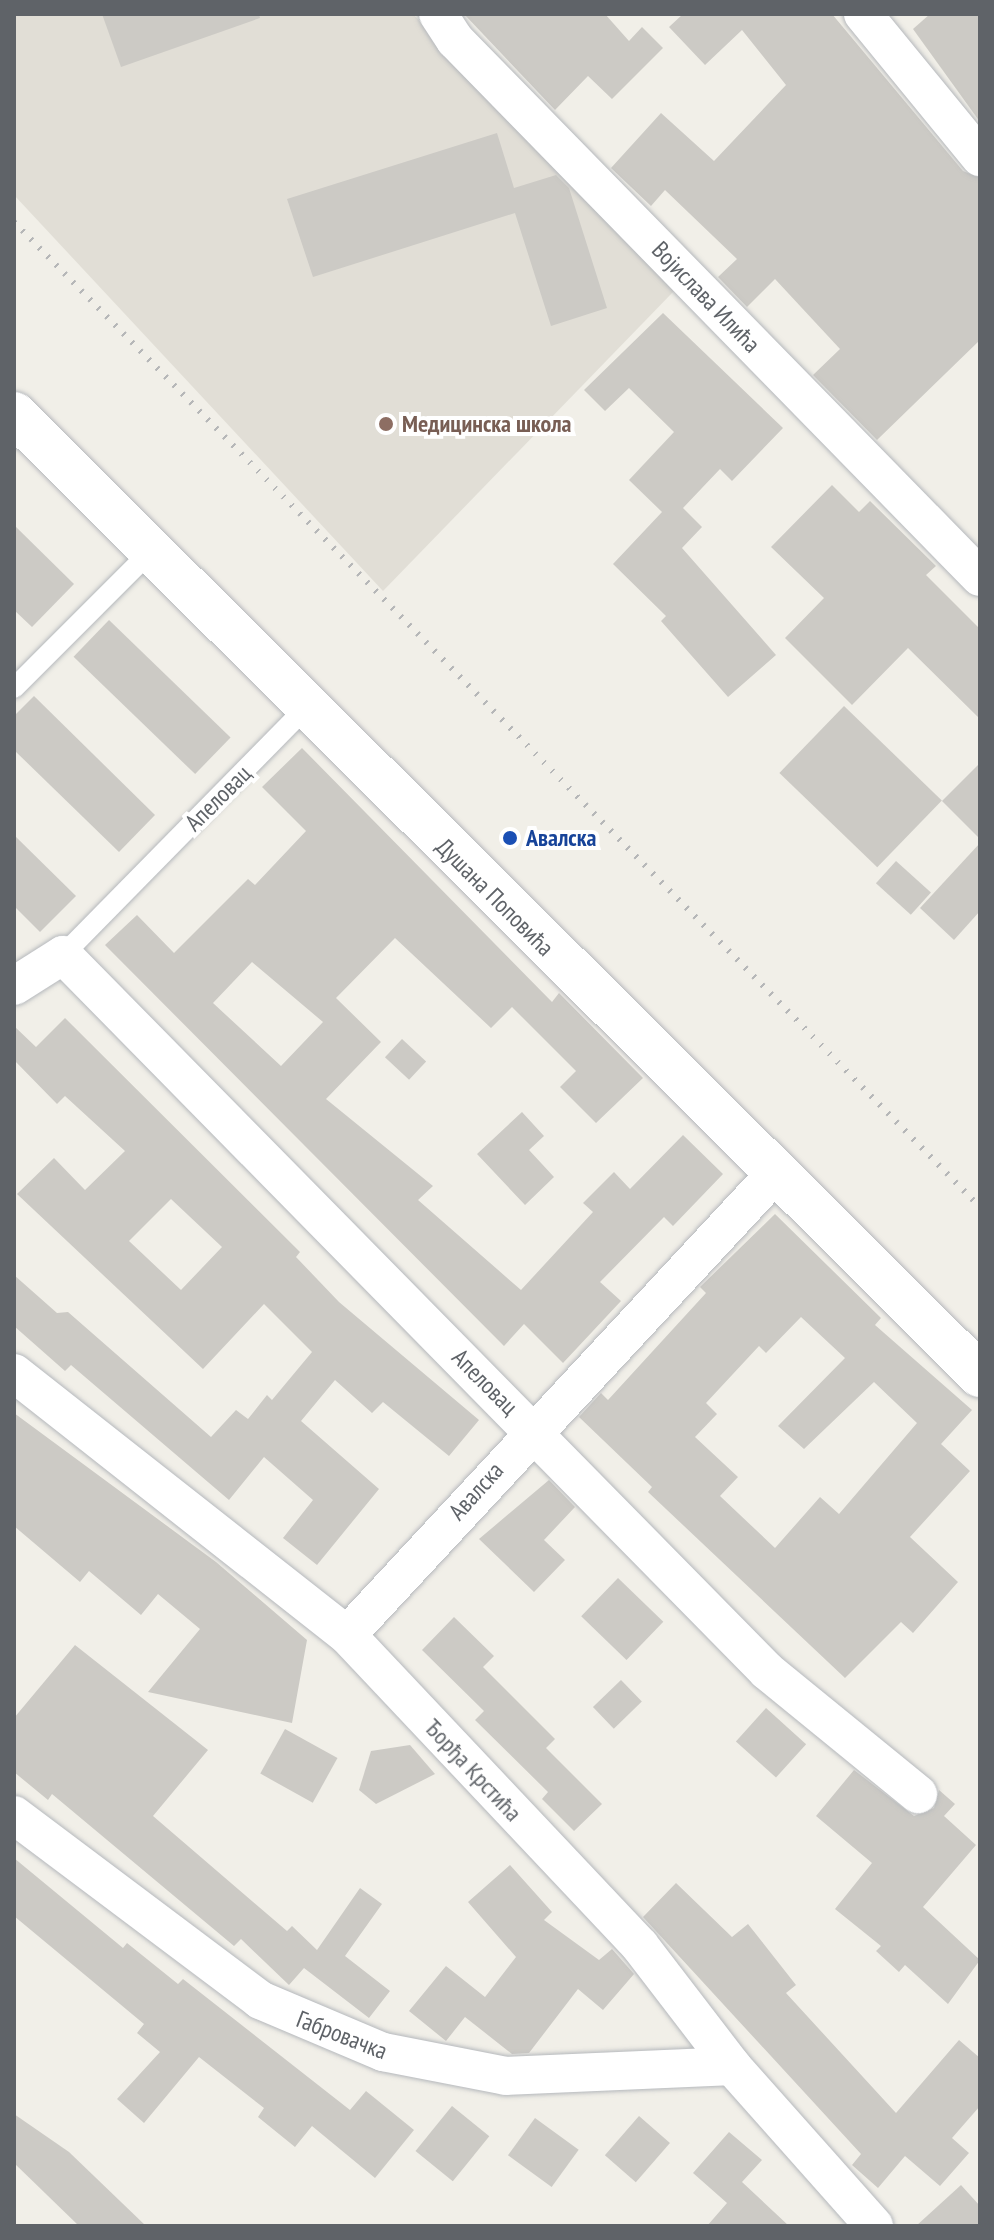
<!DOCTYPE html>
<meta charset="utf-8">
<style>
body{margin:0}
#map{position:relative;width:994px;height:2240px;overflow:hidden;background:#f1efe8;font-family:"PT Sans Narrow",sans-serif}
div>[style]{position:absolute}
.education>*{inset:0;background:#e1ded6}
.building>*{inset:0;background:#cccac5;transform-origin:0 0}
.roads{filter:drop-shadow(0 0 2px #b5b8bc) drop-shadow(0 0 2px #b5b8bc)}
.service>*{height:20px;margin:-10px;padding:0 10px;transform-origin:10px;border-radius:10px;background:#fff}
.minor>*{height:38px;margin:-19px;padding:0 19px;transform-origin:19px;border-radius:19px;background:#fff}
.tertiary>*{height:44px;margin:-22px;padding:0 22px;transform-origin:22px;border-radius:22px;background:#fff}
.rail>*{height:6px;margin-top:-3px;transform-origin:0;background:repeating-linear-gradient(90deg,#b6b7b8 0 2px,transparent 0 12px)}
.dots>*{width:22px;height:22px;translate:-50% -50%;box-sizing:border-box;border:4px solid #fff;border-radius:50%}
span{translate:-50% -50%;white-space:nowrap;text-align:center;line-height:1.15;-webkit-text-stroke:8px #fff;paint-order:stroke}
.street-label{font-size:24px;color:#5f6368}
.education-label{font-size:24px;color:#785e54;font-weight:700}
.left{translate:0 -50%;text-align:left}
.transit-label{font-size:24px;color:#164399;font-weight:700}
.frame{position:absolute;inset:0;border:16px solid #5f6368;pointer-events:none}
</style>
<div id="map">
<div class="education">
<div style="clip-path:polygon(14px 14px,413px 14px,674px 291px,383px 591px,14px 195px)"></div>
</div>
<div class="building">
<div style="clip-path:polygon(102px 14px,259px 14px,260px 18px,121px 67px)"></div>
<div style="clip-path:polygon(464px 14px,605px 14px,629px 41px,642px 27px,663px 48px,612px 99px,588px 76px,555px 110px)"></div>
<div style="clip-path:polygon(683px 14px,832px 14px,963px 171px,980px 178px,980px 340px,877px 440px,813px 375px,840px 349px,775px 279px,747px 307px,718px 277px,737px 259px,665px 190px,651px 206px,611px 168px,661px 113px,714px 161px,786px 85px,742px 30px,705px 65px,669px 27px)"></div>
<div style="clip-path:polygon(930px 14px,980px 14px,980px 122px,913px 29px)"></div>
<div style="clip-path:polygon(497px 133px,514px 188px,556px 175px,569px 188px,607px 308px,551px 326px,515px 213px,313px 277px,287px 199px)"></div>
<div style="clip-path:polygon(663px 313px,783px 428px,732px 481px,720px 469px,683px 508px,702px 527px,682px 548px,776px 655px,728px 697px,661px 621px,666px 616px,613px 564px,662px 512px,629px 480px,674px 432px,629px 388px,605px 411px,584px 390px)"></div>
<div style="clip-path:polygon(832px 485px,859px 512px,870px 501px,936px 566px,926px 575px,980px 629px,980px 719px,908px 648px,852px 705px,785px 638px,824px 598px,771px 547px)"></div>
<div style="clip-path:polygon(14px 525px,74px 584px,32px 627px,14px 610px)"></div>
<div style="left:109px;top:620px;width:169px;height:51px;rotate:44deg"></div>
<div style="clip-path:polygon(34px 696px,155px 815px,119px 852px,14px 750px,14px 716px)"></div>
<div style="left:844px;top:706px;width:136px;height:93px;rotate:44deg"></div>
<div style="clip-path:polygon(evenodd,302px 748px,552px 1002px,559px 993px,643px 1078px,596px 1123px,560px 1087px,576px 1071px,512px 1007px,491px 1028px,395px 938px,336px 998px,381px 1042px,326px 1099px,433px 1186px,418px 1200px,521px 1290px,593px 1212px,583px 1203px,614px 1172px,630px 1189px,683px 1135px,723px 1174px,673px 1226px,664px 1217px,600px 1282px,621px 1301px,563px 1363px,524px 1324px,504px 1346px,105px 945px,137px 915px,174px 953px,248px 879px,255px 885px,306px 831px,262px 787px,302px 748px,252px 962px,323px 1022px,281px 1066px,213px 1003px,252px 962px)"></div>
<div style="clip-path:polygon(980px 763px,980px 839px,942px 801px)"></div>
<div style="clip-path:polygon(14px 835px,76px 896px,40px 932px,14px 906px)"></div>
<div style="clip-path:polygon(980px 843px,980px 911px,954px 940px,920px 908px)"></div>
<div style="left:896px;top:861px;width:47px;height:30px;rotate:42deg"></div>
<div style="clip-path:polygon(evenodd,65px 1018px,300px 1252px,296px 1257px,339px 1302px,479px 1420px,449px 1456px,383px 1402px,372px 1413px,335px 1380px,301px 1421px,379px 1489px,317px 1565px,283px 1538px,313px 1500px,264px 1457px,229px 1500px,71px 1365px,65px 1371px,14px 1326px,14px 1275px,57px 1313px,68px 1312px,211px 1437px,236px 1410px,248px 1419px,267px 1395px,272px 1400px,312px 1352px,264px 1304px,203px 1369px,17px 1194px,54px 1158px,85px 1190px,125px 1151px,65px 1096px,57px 1104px,14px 1060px,14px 1026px,36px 1047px,65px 1018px,171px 1199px,222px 1247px,181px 1290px,129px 1241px,171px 1199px)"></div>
<div style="left:402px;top:1039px;width:33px;height:25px;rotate:43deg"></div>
<div style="clip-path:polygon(522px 1112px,544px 1136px,529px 1150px,554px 1177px,525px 1205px,477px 1154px)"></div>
<div style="clip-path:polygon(evenodd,775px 1214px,881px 1318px,875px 1325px,972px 1410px,941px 1444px,970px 1471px,910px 1537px,958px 1582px,913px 1633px,901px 1622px,845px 1678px,648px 1492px,652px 1487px,579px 1417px,601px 1393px,608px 1400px,706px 1293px,700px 1287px,775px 1214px,801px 1317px,845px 1358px,778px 1426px,804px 1449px,874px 1382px,917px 1423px,839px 1514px,820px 1497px,775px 1548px,720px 1496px,738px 1477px,695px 1437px,717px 1414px,706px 1403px,759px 1346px,766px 1353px,801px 1317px)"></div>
<div style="clip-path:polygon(14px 1413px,216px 1562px,307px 1640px,292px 1723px,148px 1692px,200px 1629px,158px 1594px,141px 1615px,89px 1571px,80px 1582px,14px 1526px)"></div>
<div style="clip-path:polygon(549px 1480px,575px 1507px,544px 1540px,565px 1560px,534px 1592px,479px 1539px)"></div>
<div style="left:618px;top:1578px;width:63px;height:53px;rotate:44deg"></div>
<div style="clip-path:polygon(454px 1617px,494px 1656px,483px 1667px,555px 1739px,546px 1748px,602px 1804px,574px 1831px,542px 1799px,548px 1792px,475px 1720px,484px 1711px,422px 1650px)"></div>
<div style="clip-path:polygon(75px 1645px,208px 1750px,153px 1816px,287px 1931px,292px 1926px,317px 1950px,360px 1888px,382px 1904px,345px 1956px,390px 1991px,369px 2018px,304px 1968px,289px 1985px,241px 1939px,234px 1946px,52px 1794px,48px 1800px,14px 1772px,14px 1718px)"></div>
<div style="left:621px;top:1680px;width:30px;height:39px;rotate:46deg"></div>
<div style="left:766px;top:1708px;width:54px;height:45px;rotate:42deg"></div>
<div style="left:285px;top:1729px;width:60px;height:51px;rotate:29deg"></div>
<div style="clip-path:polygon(410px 1745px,435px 1774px,376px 1804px,359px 1790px,371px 1751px)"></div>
<div style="clip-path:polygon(854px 1770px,914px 1816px,934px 1808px,939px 1790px,955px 1804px,944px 1816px,976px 1845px,923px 1907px,980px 1960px,948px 2004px,905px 1965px,899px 1972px,876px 1951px,881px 1946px,835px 1909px,872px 1863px,816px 1816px)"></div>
<div style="clip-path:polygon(14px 1858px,123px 1948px,127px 1943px,178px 1984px,183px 1979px,350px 2110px,366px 2091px,414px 2130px,375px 2178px,312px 2126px,295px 2147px,258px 2117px,264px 2108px,199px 2057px,144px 2123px,117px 2099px,160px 2052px,137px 2033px,144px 2024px,14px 1916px)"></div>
<div style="clip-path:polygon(510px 1865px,552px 1912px,544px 1920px,599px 1960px,612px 1949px,634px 1974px,603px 2010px,578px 1989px,529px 2053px,512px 2054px,465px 2017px,446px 2041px,409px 2011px,446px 1966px,485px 1997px,516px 1957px,468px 1902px)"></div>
<div style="clip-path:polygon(676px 1883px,732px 1937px,748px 1924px,796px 1985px,786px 1993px,896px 2113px,959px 2040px,980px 2058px,980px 2106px,952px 2138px,969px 2153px,940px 2186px,905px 2156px,878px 2188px,852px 2165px,861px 2154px,643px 1917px)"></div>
<div style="left:452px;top:2106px;width:48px;height:58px;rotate:39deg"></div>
<div style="clip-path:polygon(14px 2114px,69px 2152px,146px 2226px,79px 2226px,14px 2163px)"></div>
<div style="left:639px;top:2116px;width:41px;height:52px;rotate:41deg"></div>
<div style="left:535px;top:2118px;width:54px;height:46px;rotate:36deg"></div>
<div style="clip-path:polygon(729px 2132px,762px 2160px,742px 2182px,789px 2226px,707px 2226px,727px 2203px,693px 2173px)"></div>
<div style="clip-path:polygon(961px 2185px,980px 2206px,980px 2226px,916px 2226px)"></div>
</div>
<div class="roads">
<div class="service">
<div style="left:14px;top:688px;width:191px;rotate:-45deg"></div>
<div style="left:63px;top:955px;width:345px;rotate:-45.5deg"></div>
</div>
<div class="minor">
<div style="left:438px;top:14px;width:31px;rotate:57deg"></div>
<div style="left:455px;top:40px;width:751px;rotate:45.65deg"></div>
<div style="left:863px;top:14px;width:185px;rotate:50.7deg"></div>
<div style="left:14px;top:986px;width:58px;rotate:-32.3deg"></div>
<div style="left:63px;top:955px;width:1004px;rotate:45.48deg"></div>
<div style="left:767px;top:1671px;width:195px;rotate:39.2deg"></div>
<div style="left:14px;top:1373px;width:424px;rotate:38.2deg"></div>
<div style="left:347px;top:1635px;width:427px;rotate:46.7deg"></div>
<div style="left:640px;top:1946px;width:151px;rotate:52.5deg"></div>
<div style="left:732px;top:2066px;width:214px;rotate:48.4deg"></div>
<div style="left:347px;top:1635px;width:628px;rotate:-47.13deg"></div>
<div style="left:14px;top:1815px;width:308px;rotate:36.9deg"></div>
<div style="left:260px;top:2000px;width:134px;rotate:22.9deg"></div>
<div style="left:383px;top:2052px;width:125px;rotate:11deg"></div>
<div style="left:506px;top:2076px;width:226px;rotate:-2.5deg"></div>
</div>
<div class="tertiary">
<div style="left:14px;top:414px;width:1363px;rotate:44.85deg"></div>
</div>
</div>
<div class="rail">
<div style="left:14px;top:222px;width:1380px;rotate:45.56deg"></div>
</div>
<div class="dots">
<div style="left:386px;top:424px;background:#8d6e63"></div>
<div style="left:510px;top:838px;background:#1a4fb4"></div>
</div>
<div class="street-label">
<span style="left:706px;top:297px;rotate:46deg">Војислава Илића</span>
<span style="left:218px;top:798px;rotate:-45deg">Апеловац</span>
<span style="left:495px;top:897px;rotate:45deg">Душана Поповића</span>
<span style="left:485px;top:1382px;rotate:45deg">Апеловац</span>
<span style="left:476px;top:1491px;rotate:-48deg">Авалска</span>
<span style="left:473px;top:1770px;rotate:47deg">Ђорђа Крстића</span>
<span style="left:342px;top:2035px;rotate:21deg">Габровачка</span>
</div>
<div class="education-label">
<span class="left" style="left:402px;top:424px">Медицинска школа</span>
</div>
<div class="transit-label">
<span class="left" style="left:526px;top:838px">Авалска</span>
</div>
<div class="frame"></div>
</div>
